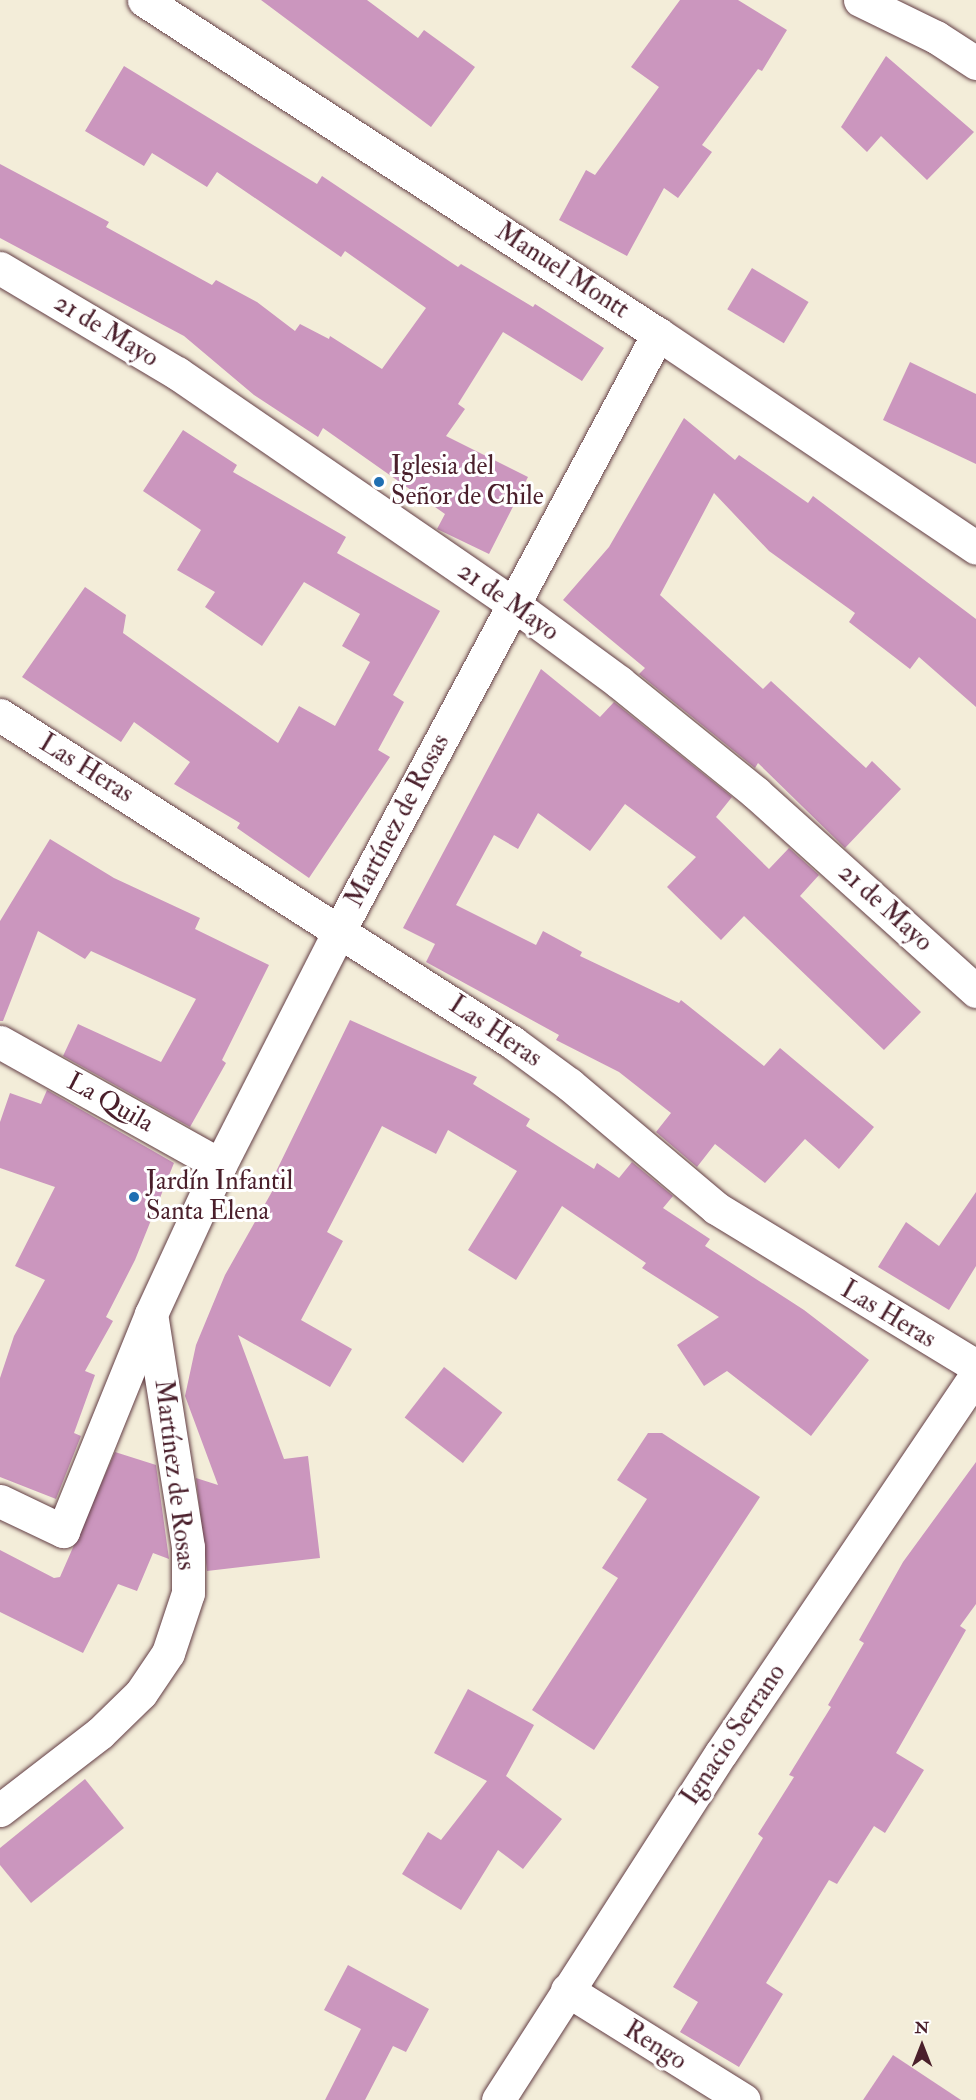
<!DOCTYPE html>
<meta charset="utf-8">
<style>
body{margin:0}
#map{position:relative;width:976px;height:2100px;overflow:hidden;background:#f3edd9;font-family:"IM FELL Double Pica",serif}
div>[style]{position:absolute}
.building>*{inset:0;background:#cb96be;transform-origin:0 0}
.roads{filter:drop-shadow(0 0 2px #633e45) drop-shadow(0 0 2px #633e45)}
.minor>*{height:33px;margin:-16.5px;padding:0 16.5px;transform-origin:16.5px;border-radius:16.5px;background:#fff}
.tertiary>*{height:33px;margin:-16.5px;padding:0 16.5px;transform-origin:16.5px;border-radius:16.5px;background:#fff}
.dots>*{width:16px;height:16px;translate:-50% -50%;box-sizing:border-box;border:3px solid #fff;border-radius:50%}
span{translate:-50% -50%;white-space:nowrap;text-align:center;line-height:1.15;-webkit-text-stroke:6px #fff;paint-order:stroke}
.street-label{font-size:26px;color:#4a1f2b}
.poi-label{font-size:26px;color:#4a1f2b}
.left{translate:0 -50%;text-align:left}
.north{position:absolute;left:892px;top:2016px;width:60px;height:60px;-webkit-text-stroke:4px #fff;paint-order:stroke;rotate:0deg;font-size:16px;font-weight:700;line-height:24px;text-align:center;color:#4a1f2b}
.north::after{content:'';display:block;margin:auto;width:21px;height:27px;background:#4a1f2b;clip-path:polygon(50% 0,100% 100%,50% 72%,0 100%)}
</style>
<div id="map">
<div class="building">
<div style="clip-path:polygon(261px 0,367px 0,418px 38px,424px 30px,475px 67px,431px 127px)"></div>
<div style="clip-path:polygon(680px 0,738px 0,787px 30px,762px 71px,758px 69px,702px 145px,712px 152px,678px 198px,664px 188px,627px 256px,559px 220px,586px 170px,595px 175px,659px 87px,631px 67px)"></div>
<div style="clip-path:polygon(886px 56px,974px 132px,927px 180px,881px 136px,867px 152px,841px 127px)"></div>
<div style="clip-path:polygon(124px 66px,317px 184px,322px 176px,458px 267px,461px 264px,533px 307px,535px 304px,604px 348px,582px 381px,503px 332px,458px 404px,465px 409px,446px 436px,528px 477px,489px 554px,437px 529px,445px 514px,323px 428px,318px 437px,254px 395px,184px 336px,0 238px,0 164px,109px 222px,106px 227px,212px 285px,216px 280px,257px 302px,295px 331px,300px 324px,329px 339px,330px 336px,382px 369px,426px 308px,345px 251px,341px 257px,217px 172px,207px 187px,152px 153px,144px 166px,85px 131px)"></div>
<div style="left:752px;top:268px;width:66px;height:48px;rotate:31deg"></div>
<div style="clip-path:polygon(910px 362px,976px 394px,976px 464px,883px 420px)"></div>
<div style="clip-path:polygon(684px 418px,735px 460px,739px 455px,808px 503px,813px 496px,976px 619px,976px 707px,919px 657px,910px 669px,849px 622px,855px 613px,769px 551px,714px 493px,660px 595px,763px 689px,771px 681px,866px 768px,872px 761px,901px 789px,845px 848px,758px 763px,755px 768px,639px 674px,645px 668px,563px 600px,609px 547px)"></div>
<div style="clip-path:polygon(183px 430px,237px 465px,233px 472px,346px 537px,337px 553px,440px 611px,393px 695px,404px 702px,378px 750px,390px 757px,309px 878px,237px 828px,240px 823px,174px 784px,190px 762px,134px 722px,121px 742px,22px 677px,85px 587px,126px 615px,123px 633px,278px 743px,299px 706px,335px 726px,370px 662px,342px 646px,360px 614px,304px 582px,262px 646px,205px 607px,215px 592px,177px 570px,201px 530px,143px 491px)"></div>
<div style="clip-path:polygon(541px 669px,600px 717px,614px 702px,732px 797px,716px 817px,769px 869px,789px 848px,819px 875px,800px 896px,921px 1012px,884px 1050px,744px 916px,721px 940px,667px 887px,696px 857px,625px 804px,590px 851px,538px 813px,518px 849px,494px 835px,456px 905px,536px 945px,543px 931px,582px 952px,580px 956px,679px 1003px,681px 1000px,764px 1066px,780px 1048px,874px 1127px,839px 1169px,805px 1139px,765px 1183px,715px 1144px,697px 1167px,656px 1132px,671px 1113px,619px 1072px,556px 1040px,559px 1035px,426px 962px,435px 944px,403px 928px)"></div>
<div style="clip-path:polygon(50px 839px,114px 878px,200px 918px,195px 929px,269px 965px,222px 1060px,226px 1063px,190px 1127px,63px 1056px,78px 1024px,161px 1062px,196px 999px,91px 951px,85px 959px,38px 931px,3px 1021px,0 1021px,0 921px)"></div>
<div style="clip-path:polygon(350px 1020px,477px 1077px,473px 1084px,530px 1119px,526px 1126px,594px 1169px,597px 1163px,619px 1178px,632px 1162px,673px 1196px,663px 1208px,710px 1239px,705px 1246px,804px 1310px,869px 1360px,811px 1436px,727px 1371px,704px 1386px,677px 1345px,719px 1317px,642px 1268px,646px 1263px,562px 1206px,516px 1280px,468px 1250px,517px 1171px,448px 1130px,436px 1154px,382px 1126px,327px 1232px,343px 1241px,301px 1320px,352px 1349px,330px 1387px,238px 1335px,284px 1459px,308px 1456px,320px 1558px,207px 1571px,196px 1478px,218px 1485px,185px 1396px,196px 1345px,225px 1275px,274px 1188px,269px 1186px)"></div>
<div style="clip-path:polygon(47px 1090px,174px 1163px,135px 1260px,106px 1317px,113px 1321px,85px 1371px,95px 1375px,74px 1433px,81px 1436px,56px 1499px,0 1477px,0 1378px,14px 1336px,45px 1280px,15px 1266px,55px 1187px,0 1168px,0 1122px,10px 1093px,41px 1104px)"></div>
<div style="clip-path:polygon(976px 1192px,976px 1266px,949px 1310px,878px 1267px,906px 1222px,939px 1246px)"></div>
<div style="left:444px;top:1367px;width:74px;height:64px;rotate:38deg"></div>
<div style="clip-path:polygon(648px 1433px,662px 1433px,760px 1497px,594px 1750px,532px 1710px,618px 1578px,602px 1568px,647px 1499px,617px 1480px)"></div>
<div style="clip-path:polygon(115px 1452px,156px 1465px,169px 1559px,153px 1553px,137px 1591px,118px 1584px,83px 1653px,0 1612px,0 1550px,54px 1578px,60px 1577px)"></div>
<div style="clip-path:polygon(976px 1462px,976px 1604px,960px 1626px,966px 1630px,896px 1753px,924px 1770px,885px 1833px,874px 1826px,837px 1884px,829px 1880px,766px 1983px,783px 1994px,739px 2067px,680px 2032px,698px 2002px,673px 1987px,763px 1838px,758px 1834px,794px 1777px,789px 1775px,831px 1707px,828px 1705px,864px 1643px,859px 1640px,903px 1562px)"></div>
<div style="clip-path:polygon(468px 1689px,534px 1725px,506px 1776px,562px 1819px,523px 1869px,498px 1850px,461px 1910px,402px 1874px,428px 1832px,441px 1840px,487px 1781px,434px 1753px)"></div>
<div style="clip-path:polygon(85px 1779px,124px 1828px,31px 1903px,0 1865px,0 1848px)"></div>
<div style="clip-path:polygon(348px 1965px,429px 2009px,406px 2052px,393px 2046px,365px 2100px,325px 2100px,361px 2029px,324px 2010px)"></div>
<div style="clip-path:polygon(893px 2055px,961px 2100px,863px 2100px)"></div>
</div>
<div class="roads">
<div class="minor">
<div style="left:144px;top:0;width:613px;rotate:33.02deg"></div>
<div style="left:658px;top:334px;width:383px;rotate:33.9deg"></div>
<div style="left:860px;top:0;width:85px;rotate:26deg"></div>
<div style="left:936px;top:37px;width:48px;rotate:33deg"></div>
<div style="left:0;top:268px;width:206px;rotate:30.7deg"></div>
<div style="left:177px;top:373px;width:408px;rotate:34.5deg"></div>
<div style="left:513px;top:604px;width:132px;rotate:36.3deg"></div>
<div style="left:619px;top:682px;width:176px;rotate:39deg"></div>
<div style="left:756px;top:793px;width:296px;rotate:42deg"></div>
<div style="left:0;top:1042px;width:252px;rotate:29.2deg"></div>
<div style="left:0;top:1501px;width:70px;rotate:25.5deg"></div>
<div style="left:63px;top:1531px;width:234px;rotate:-67.9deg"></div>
<div style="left:151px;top:1314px;width:164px;rotate:-65.2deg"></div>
<div style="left:220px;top:1165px;width:265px;rotate:-63deg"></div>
<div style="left:340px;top:929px;width:675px;rotate:-61.88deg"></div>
<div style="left:0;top:1810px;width:126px;rotate:-37.6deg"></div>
<div style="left:100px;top:1733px;width:57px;rotate:-44.3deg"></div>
<div style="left:141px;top:1693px;width:48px;rotate:-56deg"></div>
<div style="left:168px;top:1653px;width:63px;rotate:-71.6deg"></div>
<div style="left:188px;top:1593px;width:46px;rotate:-90deg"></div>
<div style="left:188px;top:1547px;width:236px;rotate:-99deg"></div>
<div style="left:567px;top:1990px;width:208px;rotate:31.9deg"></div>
</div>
<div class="tertiary">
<div style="left:0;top:715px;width:608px;rotate:32.57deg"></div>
<div style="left:512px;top:1042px;width:71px;rotate:36.4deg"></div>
<div style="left:569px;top:1084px;width:192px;rotate:40.1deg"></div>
<div style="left:716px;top:1208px;width:304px;rotate:31.3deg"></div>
<div style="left:498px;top:2100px;width:412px;rotate:-57.3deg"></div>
<div style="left:721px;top:1753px;width:456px;rotate:-56deg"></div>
</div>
</div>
<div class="dots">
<div style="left:379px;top:482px;background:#1f6fb2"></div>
<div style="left:134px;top:1197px;background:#1f6fb2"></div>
</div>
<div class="street-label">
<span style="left:562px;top:271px;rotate:33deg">Manuel Montt</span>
<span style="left:106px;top:331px;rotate:31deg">21 de Mayo</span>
<span style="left:508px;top:602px;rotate:35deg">21 de Mayo</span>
<span style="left:86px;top:769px;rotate:32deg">Las Heras</span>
<span style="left:398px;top:821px;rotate:-62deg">Martínez de Rosas</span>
<span style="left:885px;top:908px;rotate:42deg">21 de Mayo</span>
<span style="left:495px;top:1032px;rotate:34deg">Las Heras</span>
<span style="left:110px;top:1103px;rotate:29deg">La Quila</span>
<span style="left:888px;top:1315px;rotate:31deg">Las Heras</span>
<span style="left:174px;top:1475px;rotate:83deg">Martínez de Rosas</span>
<span style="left:734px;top:1735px;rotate:-56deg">Ignacio Serrano</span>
<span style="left:655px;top:2046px;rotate:32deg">Rengo</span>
</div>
<div class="poi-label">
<span class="left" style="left:391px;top:482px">Iglesia del<br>Señor de Chile</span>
<span class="left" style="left:146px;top:1197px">Jardín Infantil<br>Santa Elena</span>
</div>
<div class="north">N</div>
</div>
